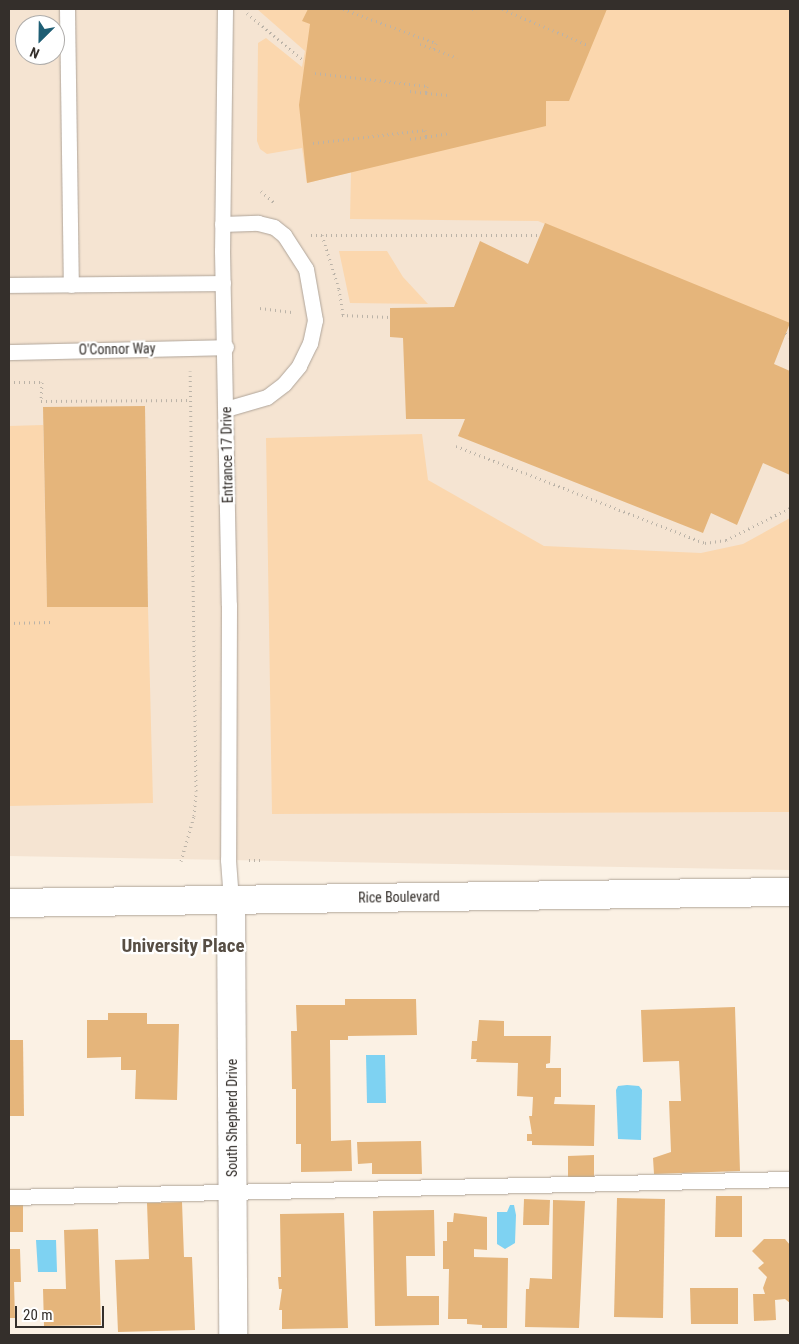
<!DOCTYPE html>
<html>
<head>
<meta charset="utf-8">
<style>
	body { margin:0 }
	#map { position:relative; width:799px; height:1344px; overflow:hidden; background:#fbf1e4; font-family:"Roboto Condensed",sans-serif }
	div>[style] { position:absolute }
	.built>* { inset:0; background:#f5e4d2 }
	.green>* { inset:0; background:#fbd7ae }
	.water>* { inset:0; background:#7ed2f2 }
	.building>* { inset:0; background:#e5b57b }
	.path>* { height:3px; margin-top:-1.5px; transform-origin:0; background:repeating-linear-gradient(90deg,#bbb3a8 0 1px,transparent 0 5px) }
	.roads { filter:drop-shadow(0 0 1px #afa499) drop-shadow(0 0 1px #afa499) }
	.lane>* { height:15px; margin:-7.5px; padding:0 7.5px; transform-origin:7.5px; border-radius:7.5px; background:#fff }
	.secondary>* { height:28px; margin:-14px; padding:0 14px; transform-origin:14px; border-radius:14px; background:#fff }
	span { translate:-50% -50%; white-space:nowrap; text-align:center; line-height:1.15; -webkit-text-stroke:4.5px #fff; paint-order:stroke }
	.street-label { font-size:14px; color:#342f2b }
	.district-label { font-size:19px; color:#574e44; font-weight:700 }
	.frame { position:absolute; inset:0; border:10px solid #342f2b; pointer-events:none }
	.north { position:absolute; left:15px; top:15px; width:50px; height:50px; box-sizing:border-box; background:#fff; border:1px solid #aeacaa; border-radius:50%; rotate:203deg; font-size:14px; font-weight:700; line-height:20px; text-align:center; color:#342f2b }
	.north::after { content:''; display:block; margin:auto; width:18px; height:22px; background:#1e5e74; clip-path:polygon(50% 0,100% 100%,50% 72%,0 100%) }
	.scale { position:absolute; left:15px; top:1306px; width:89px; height:22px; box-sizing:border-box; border:2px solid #342f2b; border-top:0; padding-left:6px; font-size:15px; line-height:18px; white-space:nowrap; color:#342f2b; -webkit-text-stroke:4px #fff; paint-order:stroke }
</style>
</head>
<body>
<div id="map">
	<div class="built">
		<i style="clip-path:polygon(evenodd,9px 9px,790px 9px,790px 870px,9px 856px,9px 9px,25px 25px,55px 25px,55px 55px,25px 55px,25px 25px)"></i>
	</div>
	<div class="green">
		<i style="clip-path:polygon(257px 9px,790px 9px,790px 326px,538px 221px,350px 219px,351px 172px,307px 183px,302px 148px,267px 154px,260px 149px,257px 141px,258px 43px,266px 38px,302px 67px,305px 51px)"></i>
		<i style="clip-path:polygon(339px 251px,387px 251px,403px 277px,428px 304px,350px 303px)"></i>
		<i style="clip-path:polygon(43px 425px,47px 607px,148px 607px,153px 803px,9px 806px,9px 426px)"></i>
		<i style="clip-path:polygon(422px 434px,428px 480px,544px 546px,701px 553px,743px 544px,790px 518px,790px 812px,272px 814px,266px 438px)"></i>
	</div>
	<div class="water">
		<i style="clip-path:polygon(366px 1055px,385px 1055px,386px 1103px,367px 1103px)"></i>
		<i style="clip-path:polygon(627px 1085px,639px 1086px,642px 1090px,641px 1140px,618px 1139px,616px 1090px,618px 1086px)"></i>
		<i style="clip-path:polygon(510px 1205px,514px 1205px,516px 1215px,515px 1243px,505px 1249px,497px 1244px,497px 1212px,507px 1212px)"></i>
		<i style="clip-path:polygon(36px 1240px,56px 1240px,57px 1272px,38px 1272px)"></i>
	</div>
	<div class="building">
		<i style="clip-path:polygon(308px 9px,607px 9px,569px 101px,546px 101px,546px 126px,307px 183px,299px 105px,310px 24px,302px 21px)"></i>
		<i style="clip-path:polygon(545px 223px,790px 323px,774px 364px,790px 371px,790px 475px,763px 463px,737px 525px,711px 513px,703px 533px,458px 436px,465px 419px,406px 419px,403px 338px,390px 337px,390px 308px,454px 307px,480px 241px,528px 264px)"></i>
		<i style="clip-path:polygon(145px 406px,148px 607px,47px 607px,43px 407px)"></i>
		<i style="clip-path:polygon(345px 999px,416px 999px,417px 1035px,348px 1036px,348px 1040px,330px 1040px,331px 1141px,351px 1140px,352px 1171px,301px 1172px,301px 1144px,296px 1144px,296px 1089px,292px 1089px,291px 1031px,297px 1031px,296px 1005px,345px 1005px)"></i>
		<i style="clip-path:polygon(735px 1007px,740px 1171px,654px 1174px,653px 1158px,671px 1152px,669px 1101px,681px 1101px,679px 1061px,643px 1062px,641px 1010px)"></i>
		<i style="clip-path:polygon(108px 1013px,147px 1013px,147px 1024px,179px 1024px,177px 1100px,135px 1099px,136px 1070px,121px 1070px,121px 1057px,87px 1058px,87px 1020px,108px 1020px)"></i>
		<i style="clip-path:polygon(479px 1020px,504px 1021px,504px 1036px,551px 1036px,550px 1063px,546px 1064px,546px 1068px,561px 1068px,561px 1097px,555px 1097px,554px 1104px,595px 1105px,594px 1146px,532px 1145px,532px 1141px,527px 1141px,527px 1134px,532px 1134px,529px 1116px,532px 1116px,533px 1097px,517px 1096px,518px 1063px,476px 1062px,477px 1059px,471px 1059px,472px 1041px,477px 1041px)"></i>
		<i style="clip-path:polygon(9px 1040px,23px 1040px,24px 1116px,9px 1116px)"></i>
		<i style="clip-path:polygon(421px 1141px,422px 1174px,372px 1174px,372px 1163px,358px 1164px,357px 1142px)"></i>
		<i style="clip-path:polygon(594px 1155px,594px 1177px,568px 1177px,568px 1156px)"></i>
		<i style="clip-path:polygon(716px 1196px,742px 1196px,742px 1237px,715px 1237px)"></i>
		<i style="clip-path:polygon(617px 1198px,665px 1199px,663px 1318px,614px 1317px)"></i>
		<i style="clip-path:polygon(524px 1199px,550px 1200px,549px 1225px,523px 1225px)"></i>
		<i style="clip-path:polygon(553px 1200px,585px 1201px,579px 1328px,525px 1327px,526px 1289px,529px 1289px,530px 1278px,552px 1279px)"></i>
		<i style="clip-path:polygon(182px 1202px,184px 1257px,192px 1257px,195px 1330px,118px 1332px,115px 1260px,149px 1259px,147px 1203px)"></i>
		<i style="clip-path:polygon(23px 1204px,23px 1232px,9px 1232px,9px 1205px)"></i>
		<i style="clip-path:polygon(434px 1210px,435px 1256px,406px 1256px,407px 1296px,439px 1296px,439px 1325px,375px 1326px,373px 1211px)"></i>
		<i style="clip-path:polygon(344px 1213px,348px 1328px,282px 1329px,282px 1310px,279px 1310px,282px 1289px,279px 1289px,278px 1277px,281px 1277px,280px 1214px)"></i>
		<i style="clip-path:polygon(454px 1213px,487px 1217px,487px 1250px,474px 1249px,474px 1257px,508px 1258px,507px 1328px,482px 1328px,482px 1325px,467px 1324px,467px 1319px,448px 1319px,449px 1269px,443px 1269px,443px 1241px,447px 1241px,447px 1222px,453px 1222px)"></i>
		<i style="clip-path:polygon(98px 1229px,101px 1325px,44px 1326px,43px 1289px,66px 1289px,64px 1230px)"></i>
		<i style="clip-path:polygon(764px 1239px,785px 1239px,790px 1245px,790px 1303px,785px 1299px,775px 1300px,776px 1320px,754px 1321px,753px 1294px,765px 1294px,763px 1288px,767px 1277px,758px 1268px,764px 1263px,752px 1251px)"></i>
		<i style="clip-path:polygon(9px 1249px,20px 1249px,21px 1282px,14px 1282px,15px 1318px,9px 1318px)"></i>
		<i style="clip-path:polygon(690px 1288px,738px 1288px,738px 1324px,691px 1324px)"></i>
	</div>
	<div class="path">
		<i style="left:343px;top:9px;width:99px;rotate:20.1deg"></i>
		<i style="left:436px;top:43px;width:6px;rotate:108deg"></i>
		<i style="left:434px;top:49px;width:25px;rotate:21deg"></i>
		<i style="left:472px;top:9px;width:5px;rotate:22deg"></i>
		<i style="left:502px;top:9px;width:93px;rotate:22.7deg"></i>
		<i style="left:247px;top:13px;width:75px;rotate:40.1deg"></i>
		<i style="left:420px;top:44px;width:15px;rotate:20deg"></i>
		<i style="left:315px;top:73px;width:113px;rotate:6.6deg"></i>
		<i style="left:427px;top:86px;width:7px;rotate:98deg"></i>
		<i style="left:426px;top:93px;width:23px;rotate:5deg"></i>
		<i style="left:410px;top:91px;width:16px;rotate:7deg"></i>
		<i style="left:410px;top:139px;width:16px;rotate:-7deg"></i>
		<i style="left:313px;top:143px;width:113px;rotate:-6.6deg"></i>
		<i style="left:425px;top:130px;width:7px;rotate:82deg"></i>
		<i style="left:426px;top:137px;width:22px;rotate:-10deg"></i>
		<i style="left:261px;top:191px;width:18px;rotate:41deg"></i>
		<i style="left:311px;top:235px;width:229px"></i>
		<i style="left:322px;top:235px;width:57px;rotate:72.5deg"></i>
		<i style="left:339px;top:289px;width:26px;rotate:81deg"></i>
		<i style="left:260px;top:308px;width:32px;rotate:7deg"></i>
		<i style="left:342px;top:315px;width:48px;rotate:2.4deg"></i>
		<i style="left:786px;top:333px;width:6px;rotate:45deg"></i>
		<i style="left:9px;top:382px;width:33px"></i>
		<i style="left:42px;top:382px;width:19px;rotate:93deg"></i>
		<i style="left:41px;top:401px;width:150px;rotate:-0.4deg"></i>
		<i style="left:456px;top:446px;width:267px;rotate:21.3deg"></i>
		<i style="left:705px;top:543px;width:21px;rotate:-8deg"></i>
		<i style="left:726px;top:540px;width:72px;rotate:-26.6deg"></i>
		<i style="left:9px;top:623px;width:42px;rotate:-1.4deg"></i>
		<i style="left:249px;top:860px;width:12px"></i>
		<i style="left:181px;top:861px;width:47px;rotate:-73.9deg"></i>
		<i style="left:194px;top:816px;width:25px;rotate:-85deg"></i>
		<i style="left:196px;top:791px;width:420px;rotate:-90.8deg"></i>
	</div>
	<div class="roads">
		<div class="lane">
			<i style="left:67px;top:9px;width:276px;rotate:89.2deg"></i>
			<i style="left:225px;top:9px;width:242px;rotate:90.7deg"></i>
			<i style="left:222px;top:251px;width:354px;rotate:88.9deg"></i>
			<i style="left:229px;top:605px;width:255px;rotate:90.2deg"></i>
			<i style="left:228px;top:860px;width:40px;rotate:85.7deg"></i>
			<i style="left:222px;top:224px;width:36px;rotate:-2deg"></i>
			<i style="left:258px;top:223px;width:16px;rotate:14deg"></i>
			<i style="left:274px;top:227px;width:13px;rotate:39deg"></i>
			<i style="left:284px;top:235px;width:40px;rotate:57.1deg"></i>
			<i style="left:306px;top:269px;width:52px;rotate:80deg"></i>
			<i style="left:315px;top:320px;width:24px;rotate:102deg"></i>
			<i style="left:310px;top:343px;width:25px;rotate:116deg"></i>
			<i style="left:299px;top:366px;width:23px;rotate:130deg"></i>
			<i style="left:284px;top:384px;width:21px;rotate:143deg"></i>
			<i style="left:267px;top:397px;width:43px;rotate:163.7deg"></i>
			<i style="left:9px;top:285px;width:214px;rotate:-0.5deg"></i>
			<i style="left:9px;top:352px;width:217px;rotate:-1.3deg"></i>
			<i style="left:9px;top:1197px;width:781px;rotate:-1.32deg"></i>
		</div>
		<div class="secondary">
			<i style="left:231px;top:900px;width:435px;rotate:89.7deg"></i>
			<i style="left:9px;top:903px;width:781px;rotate:-0.81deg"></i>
		</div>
	</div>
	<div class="street-label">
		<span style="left:117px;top:349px;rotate:-1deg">O'Connor Way</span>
		<span style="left:227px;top:455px;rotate:-91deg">Entrance 17 Drive</span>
		<span style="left:399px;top:897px;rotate:-1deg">Rice Boulevard</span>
		<span style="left:232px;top:1118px;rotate:-90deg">South Shepherd Drive</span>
	</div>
	<div class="district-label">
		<span style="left:183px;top:946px">University Place</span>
	</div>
	<div class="frame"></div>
	<div class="north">N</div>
	<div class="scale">20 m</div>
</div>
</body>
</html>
